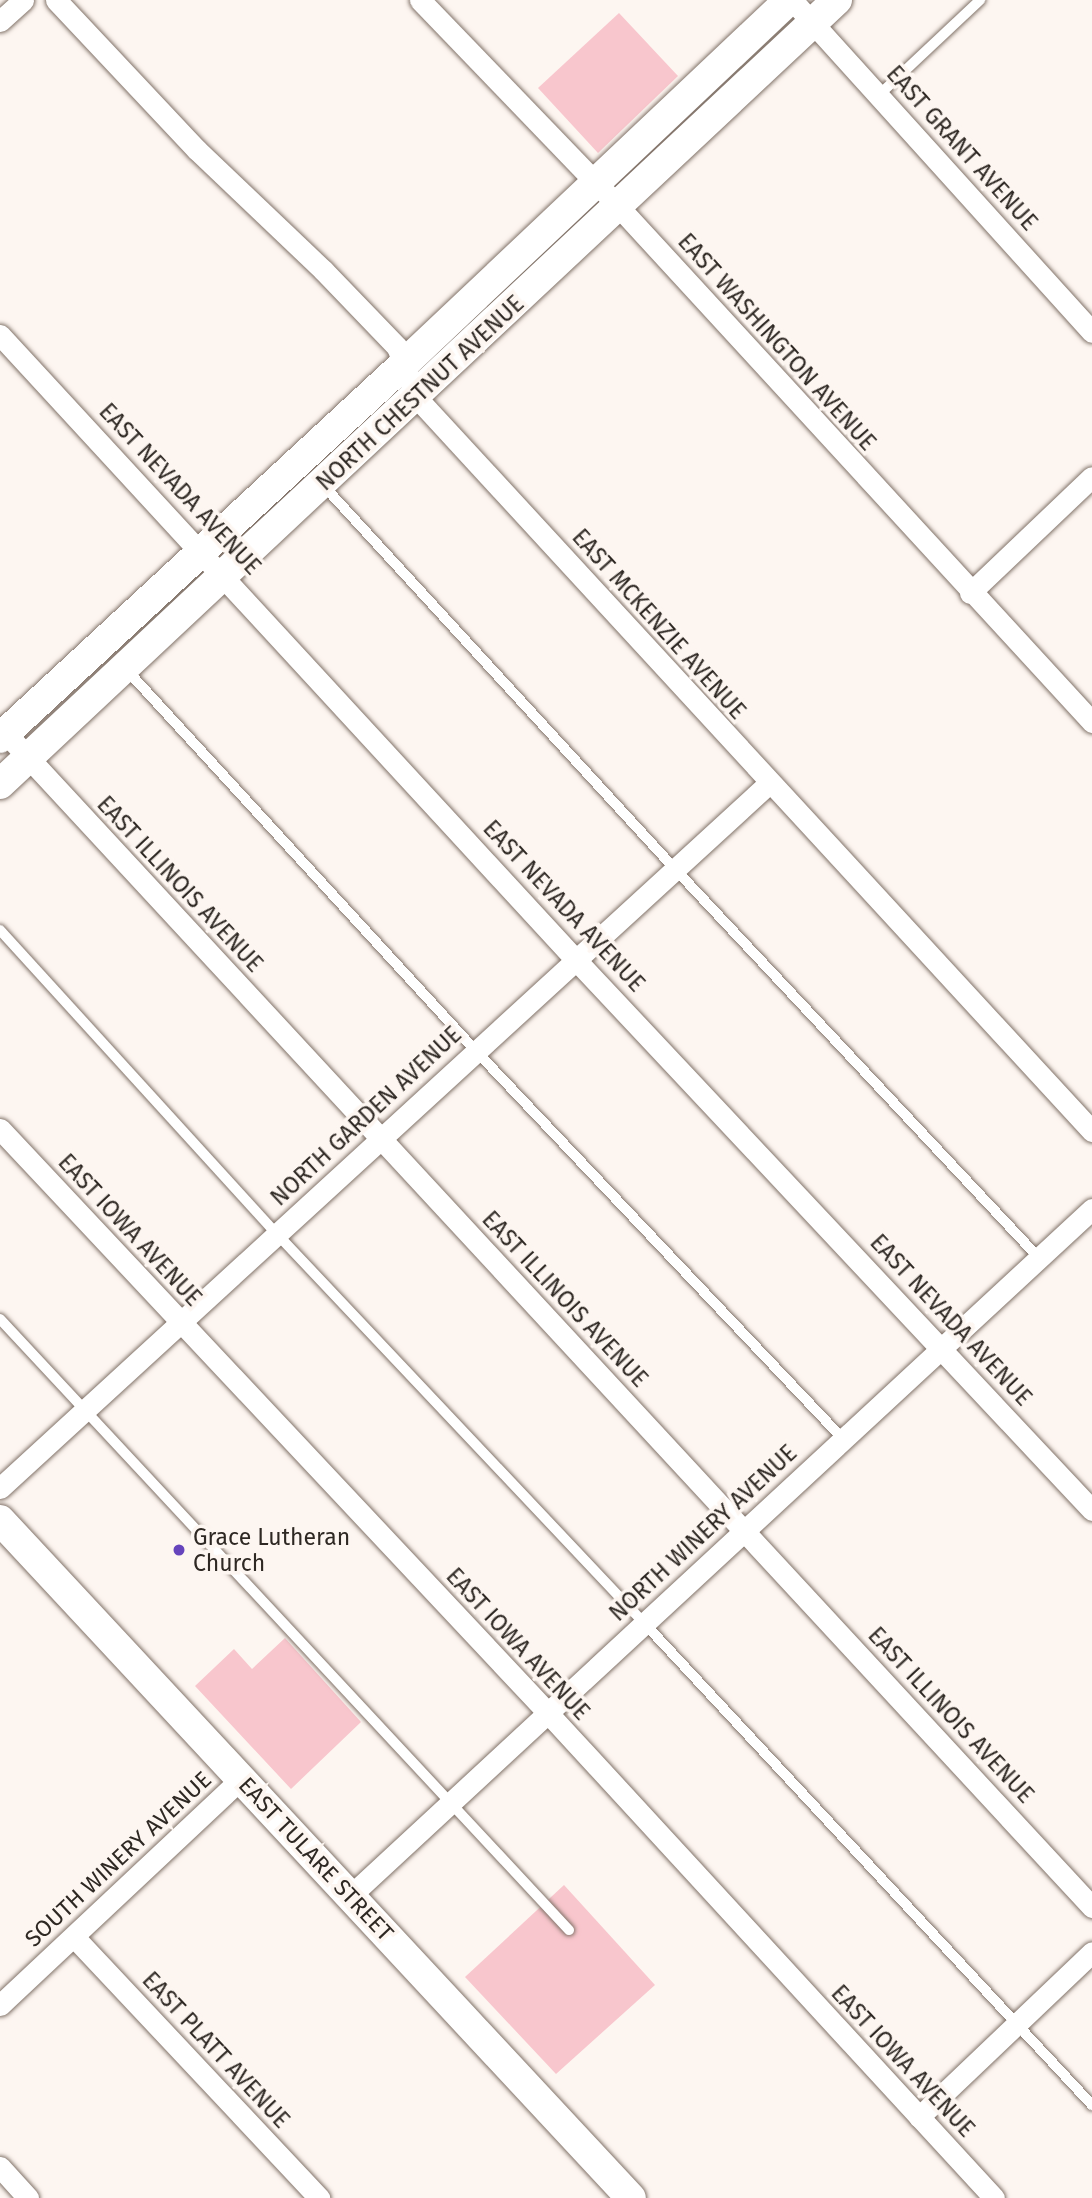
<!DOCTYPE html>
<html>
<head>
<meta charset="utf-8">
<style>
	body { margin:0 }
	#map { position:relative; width:1092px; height:2198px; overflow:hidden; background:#fdf6f1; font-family:"Fira Sans",sans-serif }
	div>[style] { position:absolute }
	.green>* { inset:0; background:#f8c6cd }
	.roads { filter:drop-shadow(0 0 2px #817268) drop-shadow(0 0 2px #817268) }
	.lane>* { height:10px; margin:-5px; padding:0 5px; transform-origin:5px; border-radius:5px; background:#fff }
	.street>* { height:21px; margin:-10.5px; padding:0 10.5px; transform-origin:10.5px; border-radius:10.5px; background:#fff }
	.secondary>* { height:30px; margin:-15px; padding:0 15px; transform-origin:15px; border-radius:15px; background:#fff }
	.dots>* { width:19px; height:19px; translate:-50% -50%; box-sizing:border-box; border:4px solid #fdf6f1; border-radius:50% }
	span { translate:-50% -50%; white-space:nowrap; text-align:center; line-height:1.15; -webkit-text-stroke:7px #fdf6f1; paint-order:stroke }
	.street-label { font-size:23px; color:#2e2823 }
	.poi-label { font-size:23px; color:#2e2823 }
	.left { translate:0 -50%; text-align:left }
</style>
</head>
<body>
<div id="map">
	<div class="green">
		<i style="clip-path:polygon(619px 13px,678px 76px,598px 153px,538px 88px)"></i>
		<i style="clip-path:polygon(285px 1638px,361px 1722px,291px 1789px,195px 1686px,234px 1649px,252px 1669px)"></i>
		<i style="clip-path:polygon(564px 1885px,655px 1985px,556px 2074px,465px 1977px)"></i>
	</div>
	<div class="roads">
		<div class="lane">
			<i style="left:879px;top:95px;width:139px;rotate:-43.2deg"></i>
			<i style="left:323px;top:485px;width:521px;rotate:47.49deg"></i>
			<i style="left:675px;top:869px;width:533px;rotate:46.9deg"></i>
			<i style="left:125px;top:668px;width:520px;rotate:47.5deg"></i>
			<i style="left:476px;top:1051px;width:534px;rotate:46.59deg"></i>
			<i style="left:0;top:930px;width:411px;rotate:47.7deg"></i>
			<i style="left:277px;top:1234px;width:536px;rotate:46.66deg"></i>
			<i style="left:645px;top:1624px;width:657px;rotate:47.1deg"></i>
			<i style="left:0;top:1319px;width:835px;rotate:47.04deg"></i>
		</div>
		<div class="street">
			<i style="left:56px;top:0;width:206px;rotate:46.8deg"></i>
			<i style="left:197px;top:150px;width:174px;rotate:43.6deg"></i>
			<i style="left:323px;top:270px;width:107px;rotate:46.1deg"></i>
			<i style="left:397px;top:347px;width:53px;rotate:69.2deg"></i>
			<i style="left:416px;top:397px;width:998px;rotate:47.36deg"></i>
			<i style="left:420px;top:0;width:286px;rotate:46.1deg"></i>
			<i style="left:618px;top:206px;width:701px;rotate:47.43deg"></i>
			<i style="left:792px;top:0;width:447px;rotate:47.9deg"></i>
			<i style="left:0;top:21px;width:31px;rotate:-42deg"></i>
			<i style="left:0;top:335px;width:850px;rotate:47.34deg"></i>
			<i style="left:576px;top:960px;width:754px;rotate:46.83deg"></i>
			<i style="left:970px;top:593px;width:168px;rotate:-43.6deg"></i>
			<i style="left:0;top:727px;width:1608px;rotate:47.22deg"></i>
			<i style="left:0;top:1129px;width:799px;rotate:46.82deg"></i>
			<i style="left:547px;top:1712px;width:660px;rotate:47.39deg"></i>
			<i style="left:0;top:1488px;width:1043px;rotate:-42.51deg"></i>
			<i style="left:350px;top:1896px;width:1011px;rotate:-42.8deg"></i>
			<i style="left:75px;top:1938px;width:357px;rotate:46.8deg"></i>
			<i style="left:0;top:2005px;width:330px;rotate:-43.2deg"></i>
			<i style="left:919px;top:2117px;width:239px;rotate:-43.6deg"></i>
			<i style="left:0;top:2167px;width:42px;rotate:47.9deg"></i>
		</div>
		<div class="secondary">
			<i style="left:0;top:738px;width:551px;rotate:-42.79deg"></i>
			<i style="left:404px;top:364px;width:530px;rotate:-43.39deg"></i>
			<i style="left:0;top:784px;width:1147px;rotate:-43.13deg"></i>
			<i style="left:0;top:1520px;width:926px;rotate:47.06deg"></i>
		</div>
	</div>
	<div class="dots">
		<i style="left:179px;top:1550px;background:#6644bc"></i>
	</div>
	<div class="street-label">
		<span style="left:962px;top:148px;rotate:48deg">EAST GRANT AVENUE</span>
		<span style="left:777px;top:342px;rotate:48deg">EAST WASHINGTON AVENUE</span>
		<span style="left:420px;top:393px;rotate:-43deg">NORTH CHESTNUT AVENUE</span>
		<span style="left:180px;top:489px;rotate:47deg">EAST NEVADA AVENUE</span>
		<span style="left:659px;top:624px;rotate:48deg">EAST MCKENZIE AVENUE</span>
		<span style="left:180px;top:884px;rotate:47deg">EAST ILLINOIS AVENUE</span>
		<span style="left:564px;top:906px;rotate:47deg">EAST NEVADA AVENUE</span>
		<span style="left:366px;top:1116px;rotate:-43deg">NORTH GARDEN AVENUE</span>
		<span style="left:130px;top:1230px;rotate:47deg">EAST IOWA AVENUE</span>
		<span style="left:565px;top:1299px;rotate:47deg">EAST ILLINOIS AVENUE</span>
		<span style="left:951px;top:1320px;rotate:47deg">EAST NEVADA AVENUE</span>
		<span style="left:703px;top:1533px;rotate:-43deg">NORTH WINERY AVENUE</span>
		<span style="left:518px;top:1644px;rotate:47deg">EAST IOWA AVENUE</span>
		<span style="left:951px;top:1715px;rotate:47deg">EAST ILLINOIS AVENUE</span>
		<span style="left:118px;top:1859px;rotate:-43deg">SOUTH WINERY AVENUE</span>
		<span style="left:316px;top:1859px;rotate:47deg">EAST TULARE STREET</span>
		<span style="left:216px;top:2050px;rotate:47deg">EAST PLATT AVENUE</span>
		<span style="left:903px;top:2061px;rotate:47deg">EAST IOWA AVENUE</span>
	</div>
	<div class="poi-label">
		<span class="left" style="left:193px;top:1550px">Grace Lutheran<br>Church</span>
	</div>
</div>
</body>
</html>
